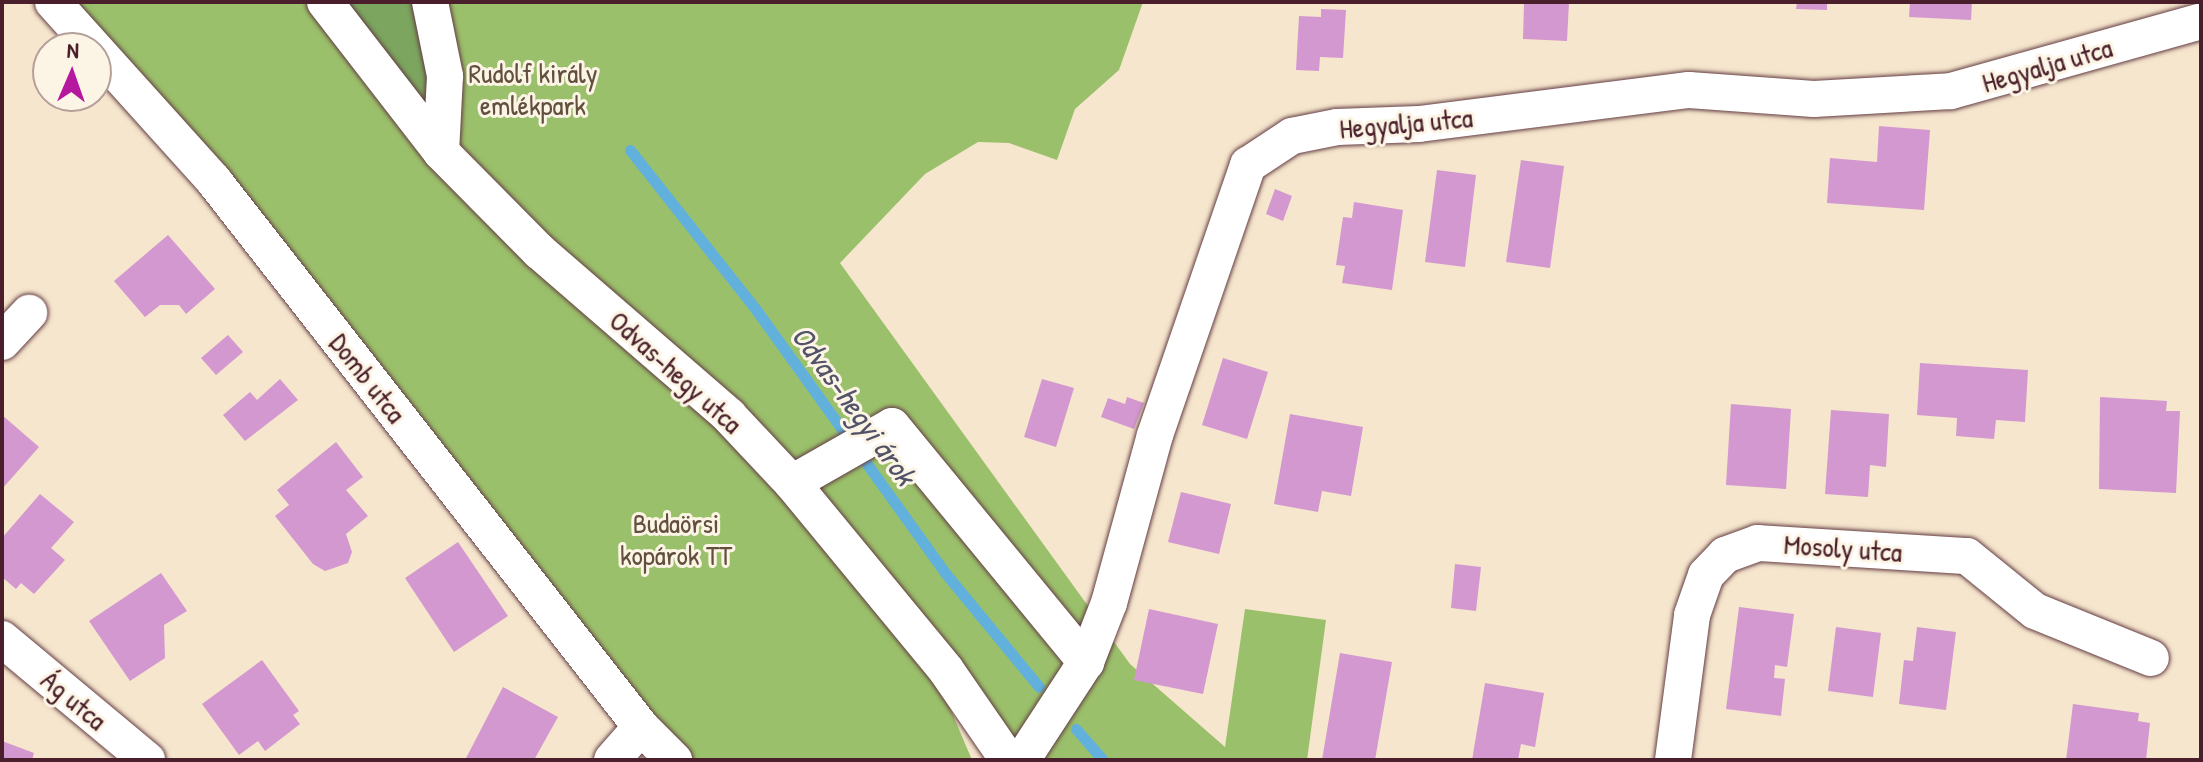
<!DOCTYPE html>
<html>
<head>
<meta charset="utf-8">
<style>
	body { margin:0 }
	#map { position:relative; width:2203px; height:762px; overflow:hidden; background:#f6e6cd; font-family:"Patrick Hand",sans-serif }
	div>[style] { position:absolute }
	.green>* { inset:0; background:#9bc06b }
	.forest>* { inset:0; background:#7ca65f }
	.stream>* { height:11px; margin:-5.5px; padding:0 5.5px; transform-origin:5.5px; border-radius:5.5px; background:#61b1dc }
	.building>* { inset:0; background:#d398d0 }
	.roads { filter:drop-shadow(0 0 2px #643d43) drop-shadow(0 0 2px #643d43) }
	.minor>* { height:36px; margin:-18px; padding:0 18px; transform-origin:18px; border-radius:18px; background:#fff }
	span { translate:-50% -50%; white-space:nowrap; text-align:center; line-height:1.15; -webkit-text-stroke:6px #fcf5e5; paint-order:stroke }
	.street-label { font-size:28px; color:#4a1f2b }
	.park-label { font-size:28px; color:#624f3e }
	.water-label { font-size:30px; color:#525269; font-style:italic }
	.frame { position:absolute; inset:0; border:4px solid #4a1f2b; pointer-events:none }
	.north { position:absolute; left:32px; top:32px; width:80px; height:80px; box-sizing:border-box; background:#fcf5e5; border:2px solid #b59f9b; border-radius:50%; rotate:2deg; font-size:22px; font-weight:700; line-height:32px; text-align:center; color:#4a1f2b }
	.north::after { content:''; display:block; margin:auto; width:28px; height:36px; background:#b5179e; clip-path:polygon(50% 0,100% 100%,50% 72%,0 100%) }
</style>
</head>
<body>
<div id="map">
	<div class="green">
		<i style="clip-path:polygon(53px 2px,1143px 2px,1119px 70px,1075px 109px,1057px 160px,1009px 143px,978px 142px,925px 174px,840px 263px,1130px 664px,1225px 747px,1245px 609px,1326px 620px,1307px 760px,1008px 760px,936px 675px,972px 760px,674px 760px)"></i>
	</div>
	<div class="forest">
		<i style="clip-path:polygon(325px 2px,430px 2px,441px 152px)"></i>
	</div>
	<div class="stream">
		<i style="left:630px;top:150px;width:205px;rotate:51.7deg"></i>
		<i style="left:757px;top:311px;width:324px;rotate:54.3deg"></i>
		<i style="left:946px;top:574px;width:146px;rotate:50.5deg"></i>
		<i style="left:1076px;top:729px;width:41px;rotate:48.9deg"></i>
	</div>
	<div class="building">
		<i style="clip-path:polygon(1524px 2px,1569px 2px,1567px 41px,1523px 39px)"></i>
		<i style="clip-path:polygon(1797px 2px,1827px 2px,1827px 10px,1796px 9px)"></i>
		<i style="clip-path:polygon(1910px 2px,1972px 2px,1971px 20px,1909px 17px)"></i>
		<i style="clip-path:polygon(1321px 9px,1346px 10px,1343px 58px,1320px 57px,1319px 71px,1296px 70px,1299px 16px,1321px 17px)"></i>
		<i style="clip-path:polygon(1879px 126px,1930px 130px,1924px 210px,1827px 203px,1830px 158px,1877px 162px)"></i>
		<i style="clip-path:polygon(1521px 160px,1564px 166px,1550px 268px,1506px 262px)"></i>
		<i style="clip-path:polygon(1437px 170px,1476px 175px,1465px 267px,1425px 262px)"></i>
		<i style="clip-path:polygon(1275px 189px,1292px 196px,1283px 221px,1266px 214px)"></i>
		<i style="clip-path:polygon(1354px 202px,1403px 210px,1392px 290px,1342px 283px,1345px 266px,1336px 265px,1343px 217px,1352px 218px)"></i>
		<i style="clip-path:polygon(168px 235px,215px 289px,186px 314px,179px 305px,160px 305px,145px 317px,114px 281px)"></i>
		<i style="clip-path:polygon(228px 335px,243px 352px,216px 375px,201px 358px)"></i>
		<i style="clip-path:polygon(1223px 358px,1268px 372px,1247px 439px,1202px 425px)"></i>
		<i style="clip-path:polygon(1920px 363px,2028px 370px,2025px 422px,1996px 420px,1994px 439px,1956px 436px,1957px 418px,1917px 415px)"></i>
		<i style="clip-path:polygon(280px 379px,298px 400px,245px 441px,223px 415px,250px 392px,257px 400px)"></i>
		<i style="clip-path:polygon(1042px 379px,1074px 388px,1056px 447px,1024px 437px)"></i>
		<i style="clip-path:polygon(1127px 397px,1144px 403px,1134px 429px,1101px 417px,1108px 398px,1125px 404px)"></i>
		<i style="clip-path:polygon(2100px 397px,2167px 401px,2166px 411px,2180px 411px,2176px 493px,2099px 489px)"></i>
		<i style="clip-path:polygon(1731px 404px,1791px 409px,1786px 489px,1726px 485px)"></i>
		<i style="clip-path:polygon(1831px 410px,1889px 414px,1886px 467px,1870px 465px,1868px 497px,1825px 494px)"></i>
		<i style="clip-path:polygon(1290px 414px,1363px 427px,1351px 496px,1322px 491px,1318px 512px,1274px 504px)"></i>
		<i style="clip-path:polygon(2px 415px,39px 447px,2px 489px)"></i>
		<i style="clip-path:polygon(336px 442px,363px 477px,346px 490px,368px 516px,346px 534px,352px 552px,348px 563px,325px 571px,313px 564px,275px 516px,289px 505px,277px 490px)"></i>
		<i style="clip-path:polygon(1181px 492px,1231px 504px,1219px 554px,1168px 542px)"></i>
		<i style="clip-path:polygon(40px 494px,74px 522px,51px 548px,65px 560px,34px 594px,21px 583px,16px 589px,2px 577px,2px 538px)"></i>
		<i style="clip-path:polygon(458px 542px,508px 616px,454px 652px,405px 578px)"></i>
		<i style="clip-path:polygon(1455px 564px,1481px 567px,1476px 611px,1451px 608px)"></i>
		<i style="clip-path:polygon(161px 573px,187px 611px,164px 625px,165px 658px,130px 681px,89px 621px)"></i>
		<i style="clip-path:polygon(1739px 607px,1794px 614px,1787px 667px,1775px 665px,1774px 678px,1785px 679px,1781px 716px,1726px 709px)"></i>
		<i style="clip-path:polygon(1149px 609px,1218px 624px,1203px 694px,1134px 680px)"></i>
		<i style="clip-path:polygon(1836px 627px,1881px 633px,1873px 697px,1828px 691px)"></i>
		<i style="clip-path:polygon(1917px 627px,1956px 632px,1946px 710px,1899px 704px,1904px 660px,1913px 661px)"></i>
		<i style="clip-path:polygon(1340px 653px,1392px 662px,1375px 760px,1322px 760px)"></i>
		<i style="clip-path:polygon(262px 660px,299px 711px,293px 715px,300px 724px,265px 751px,258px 741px,239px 755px,202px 704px)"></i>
		<i style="clip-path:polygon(1485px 683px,1544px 693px,1535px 747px,1521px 744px,1518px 760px,1472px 760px)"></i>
		<i style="clip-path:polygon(503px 687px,558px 717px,534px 760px,465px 760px)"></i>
		<i style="clip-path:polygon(2073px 704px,2139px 713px,2138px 721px,2150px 723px,2146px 760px,2066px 760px)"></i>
		<i style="clip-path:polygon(2px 741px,34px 753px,32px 760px,2px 760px)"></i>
	</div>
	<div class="roads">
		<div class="minor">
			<i style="left:53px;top:2px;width:241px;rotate:48deg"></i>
			<i style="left:214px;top:181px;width:693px;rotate:51.97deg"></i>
			<i style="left:641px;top:727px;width:47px;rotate:45deg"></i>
			<i style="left:325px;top:2px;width:190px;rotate:52.3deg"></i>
			<i style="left:441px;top:152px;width:141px;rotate:45.3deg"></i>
			<i style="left:540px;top:252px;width:250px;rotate:40.9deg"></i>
			<i style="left:729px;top:416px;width:92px;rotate:46.8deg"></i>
			<i style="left:792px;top:483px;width:242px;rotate:50.5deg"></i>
			<i style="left:946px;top:670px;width:109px;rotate:55.4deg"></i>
			<i style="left:430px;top:2px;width:76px;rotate:78.5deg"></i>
			<i style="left:445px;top:76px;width:76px;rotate:93deg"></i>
			<i style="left:2px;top:342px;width:40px;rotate:-47deg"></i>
			<i style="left:792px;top:483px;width:115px;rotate:-29.7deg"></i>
			<i style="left:892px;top:426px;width:306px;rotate:50.6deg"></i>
			<i style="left:2px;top:639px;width:189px;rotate:39.8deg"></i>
			<i style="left:612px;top:760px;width:44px;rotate:-48.7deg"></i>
			<i style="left:1022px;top:760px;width:117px;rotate:-56.9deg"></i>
			<i style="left:1086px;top:662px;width:63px;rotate:-68.7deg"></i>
			<i style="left:1109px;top:603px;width:174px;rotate:-74.7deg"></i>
			<i style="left:1155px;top:435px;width:286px;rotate:-71deg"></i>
			<i style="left:1248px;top:165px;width:53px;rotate:-33.4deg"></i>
			<i style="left:1292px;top:136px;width:46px;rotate:-11.3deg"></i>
			<i style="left:1337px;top:127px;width:82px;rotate:-2.1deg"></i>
			<i style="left:1419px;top:124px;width:272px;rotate:-7.2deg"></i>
			<i style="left:1689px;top:90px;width:125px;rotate:4.1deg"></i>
			<i style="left:1814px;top:99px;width:137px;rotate:-3.3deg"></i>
			<i style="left:1951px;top:91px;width:260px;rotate:-15.6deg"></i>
			<i style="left:1673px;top:760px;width:146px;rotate:-82.5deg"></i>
			<i style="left:1692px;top:615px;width:42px;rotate:-70.7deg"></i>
			<i style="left:1706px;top:575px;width:28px;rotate:-46deg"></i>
			<i style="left:1725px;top:555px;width:35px;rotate:-20deg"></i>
			<i style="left:1758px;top:543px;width:209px;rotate:3.6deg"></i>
			<i style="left:1967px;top:556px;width:87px;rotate:39deg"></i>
			<i style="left:2035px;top:611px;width:125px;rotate:22.1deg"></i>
		</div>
	</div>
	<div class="street-label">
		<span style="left:2047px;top:65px;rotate:-16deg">Hegyalja utca</span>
		<span style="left:1406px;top:123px;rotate:-5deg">Hegyalja utca</span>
		<span style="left:676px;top:372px;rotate:42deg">Odvas-hegy utca</span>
		<span style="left:368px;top:378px;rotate:52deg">Domb utca</span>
		<span style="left:1843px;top:548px;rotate:4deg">Mosoly utca</span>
		<span style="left:74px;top:700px;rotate:40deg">Ág utca</span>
	</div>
	<div class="park-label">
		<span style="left:533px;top:89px">Rudolf király<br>emlékpark</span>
		<span style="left:676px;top:539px">Budaörsi<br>kopárok TT</span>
	</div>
	<div class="water-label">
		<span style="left:854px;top:405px;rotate:54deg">Odvas-hegyi árok</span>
	</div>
	<div class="frame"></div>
	<div class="north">N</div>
</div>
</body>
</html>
